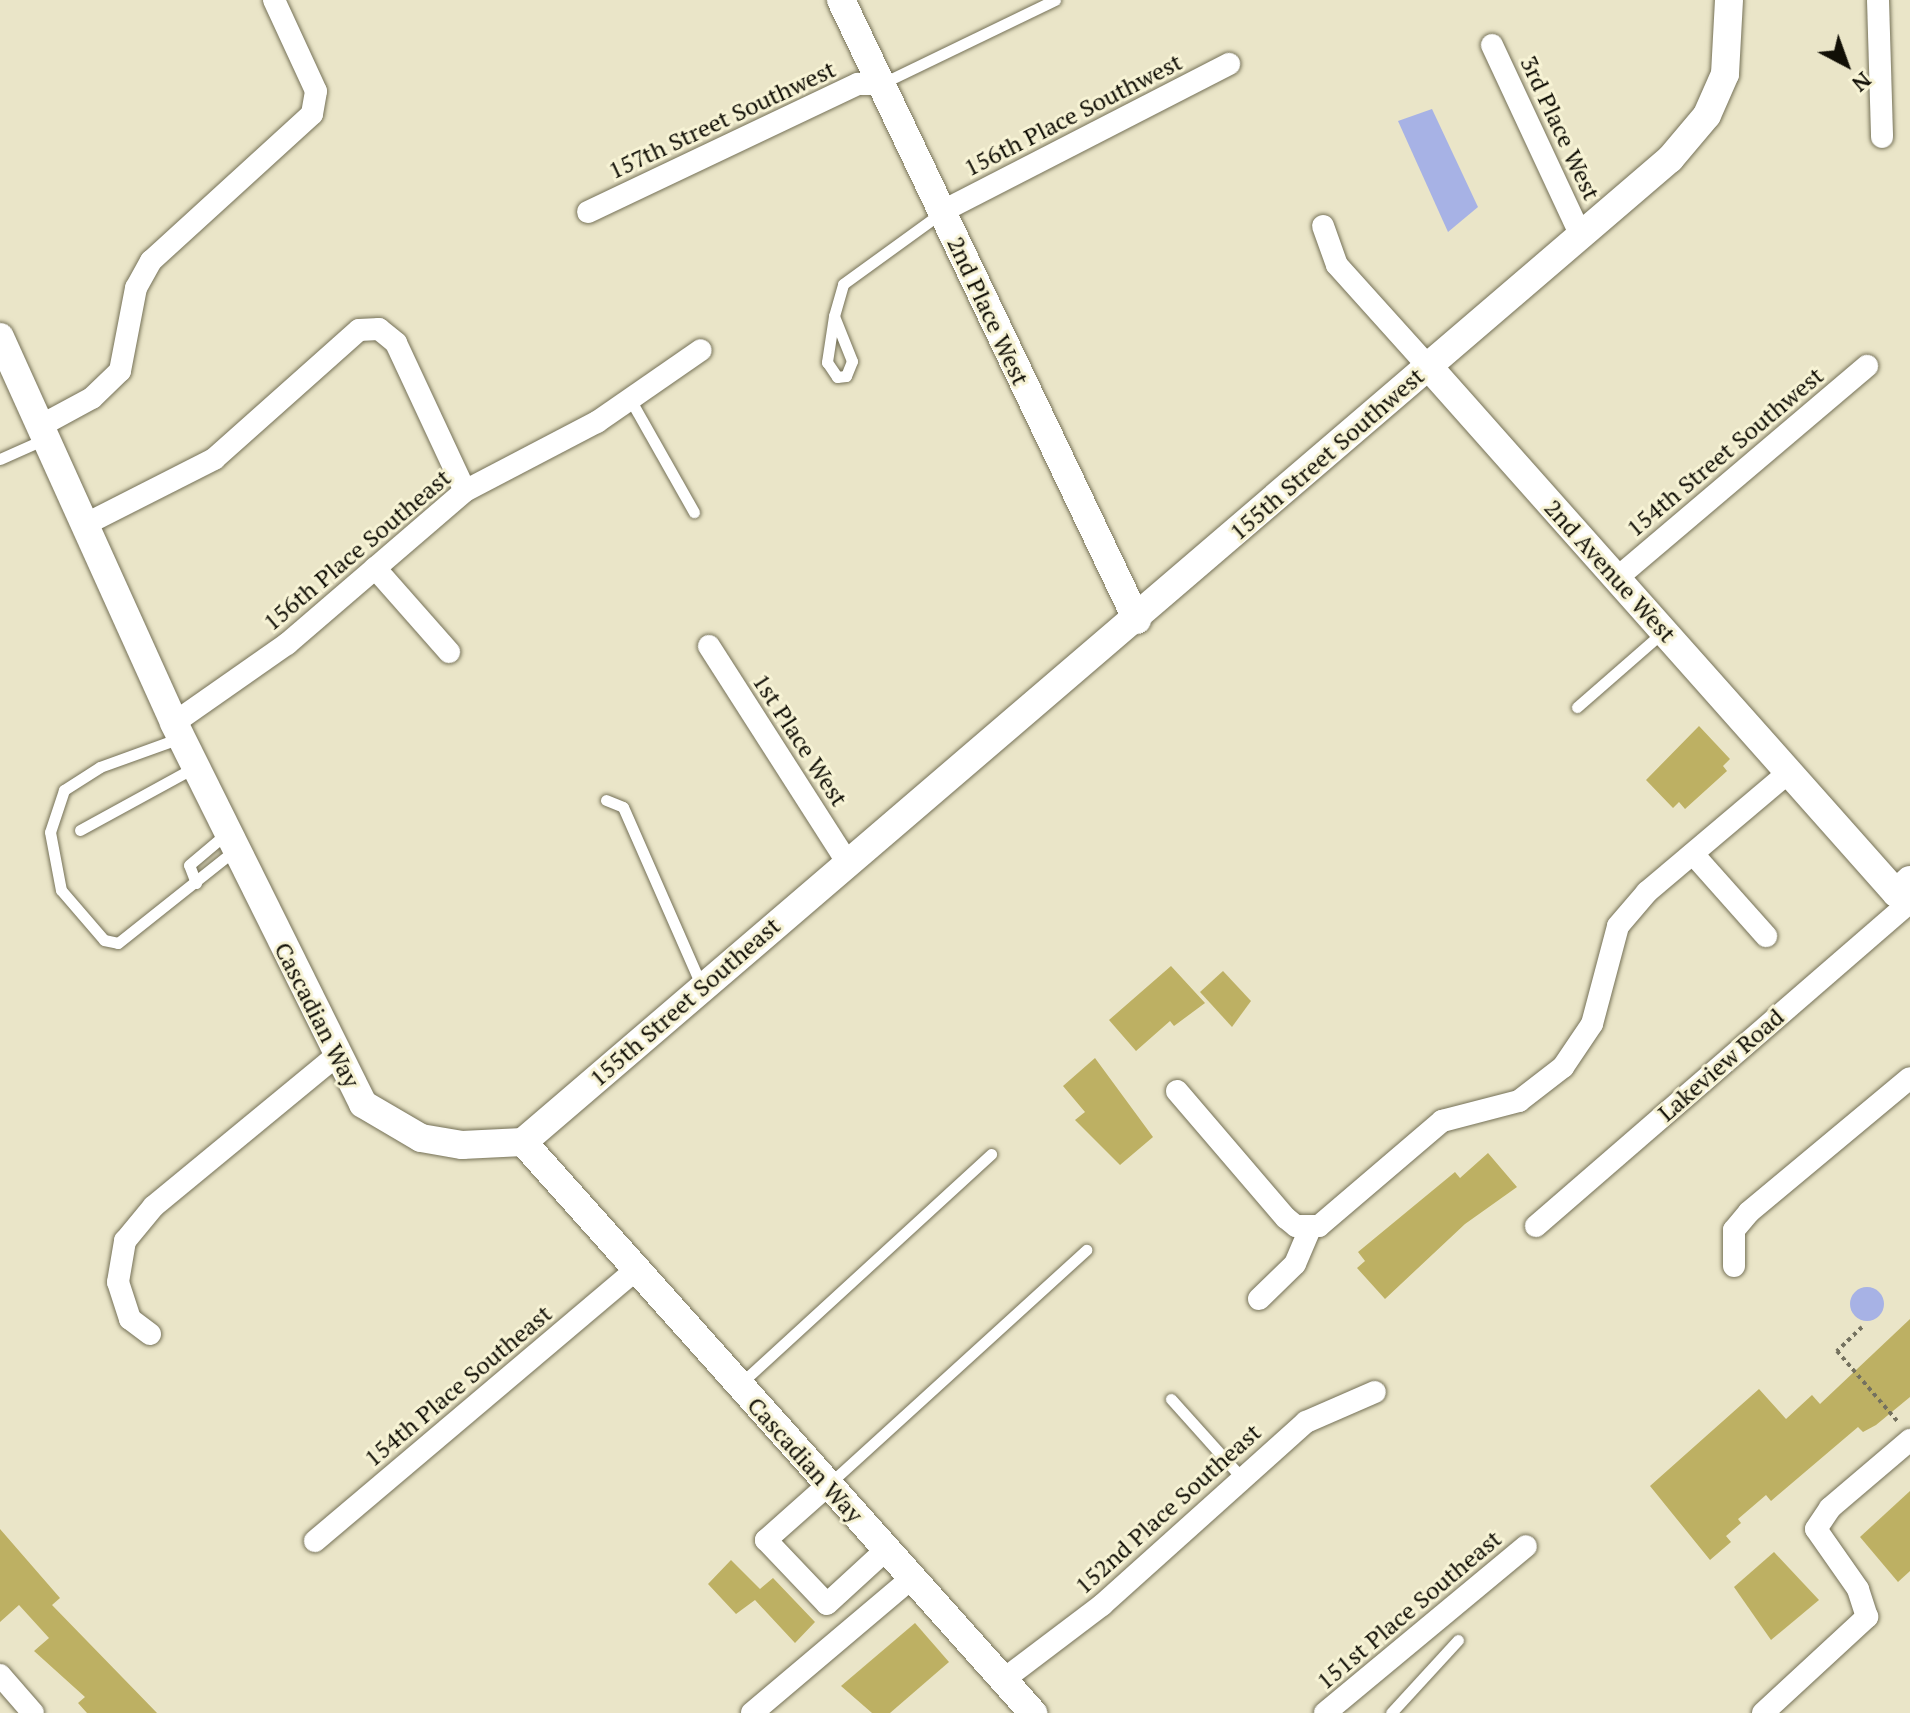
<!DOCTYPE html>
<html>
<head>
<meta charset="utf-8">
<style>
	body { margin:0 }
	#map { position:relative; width:1910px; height:1713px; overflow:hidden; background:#eae5c8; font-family:"PT Serif",serif }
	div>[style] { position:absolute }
	.green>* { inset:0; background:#a7b2e5 }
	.round { border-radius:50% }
	.building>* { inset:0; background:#bdb063 }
	.path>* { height:4px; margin-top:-2px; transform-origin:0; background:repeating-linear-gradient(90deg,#74715f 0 4px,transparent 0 8px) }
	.roads { filter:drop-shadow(0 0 2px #757157) drop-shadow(0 0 2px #757157) }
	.service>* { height:11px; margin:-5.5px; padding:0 5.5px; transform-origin:5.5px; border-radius:5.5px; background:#fff }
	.minor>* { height:22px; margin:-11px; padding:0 11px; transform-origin:11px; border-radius:11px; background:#fff }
	.tertiary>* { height:28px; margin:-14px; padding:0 14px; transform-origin:14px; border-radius:14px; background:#fff }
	span { translate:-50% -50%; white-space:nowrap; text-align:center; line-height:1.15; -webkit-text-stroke:6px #f7f3d5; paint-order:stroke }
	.street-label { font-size:24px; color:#110f06 }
	.north { position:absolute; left:1806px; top:24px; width:80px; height:80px; -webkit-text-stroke:6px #f7f3d5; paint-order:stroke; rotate:139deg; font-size:22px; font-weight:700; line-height:32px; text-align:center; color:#110f06 }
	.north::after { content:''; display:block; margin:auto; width:28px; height:36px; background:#110f06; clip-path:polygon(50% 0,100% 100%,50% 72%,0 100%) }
</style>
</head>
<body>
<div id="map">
	<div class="green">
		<i style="clip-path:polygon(1432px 109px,1478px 207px,1448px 232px,1398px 121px)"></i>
		<i class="round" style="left:1850px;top:1287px;width:34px;height:34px"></i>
	</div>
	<div class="building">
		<i style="clip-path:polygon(1699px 726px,1730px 759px,1723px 766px,1727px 771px,1685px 809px,1679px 802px,1673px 808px,1646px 780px)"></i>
		<i style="clip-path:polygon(1171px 966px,1205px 1003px,1174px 1026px,1170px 1021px,1136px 1051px,1109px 1020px)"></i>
		<i style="clip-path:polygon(1223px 971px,1251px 1001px,1232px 1027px,1200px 992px)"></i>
		<i style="clip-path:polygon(1095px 1058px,1153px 1137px,1120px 1165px,1075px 1120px,1085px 1112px,1063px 1086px)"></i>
		<i style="clip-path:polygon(1488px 1153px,1517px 1187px,1465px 1224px,1385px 1299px,1357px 1268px,1365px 1261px,1358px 1252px,1455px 1172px,1460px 1178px)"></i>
		<i style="clip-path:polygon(1910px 1319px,1910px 1397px,1876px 1425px,1863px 1432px,1858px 1427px,1771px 1501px,1766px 1495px,1738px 1519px,1741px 1523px,1726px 1536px,1731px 1542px,1710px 1560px,1650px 1486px,1759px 1389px,1786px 1419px,1812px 1395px,1820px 1404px)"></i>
		<i style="clip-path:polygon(1910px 1491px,1910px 1571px,1898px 1582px,1860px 1537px)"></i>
		<i style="clip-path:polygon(0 1529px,60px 1598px,52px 1605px,157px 1713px,87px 1713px,78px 1703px,85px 1697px,34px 1651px,49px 1638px,19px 1605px,0 1622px)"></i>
		<i style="clip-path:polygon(1774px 1552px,1819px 1600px,1771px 1640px,1734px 1587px)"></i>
		<i style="clip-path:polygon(731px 1560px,760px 1589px,773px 1578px,815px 1622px,795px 1643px,755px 1600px,736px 1614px,708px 1584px)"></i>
		<i style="clip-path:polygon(915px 1623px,949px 1662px,890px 1713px,872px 1713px,841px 1686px)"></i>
	</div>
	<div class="path">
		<i style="left:1862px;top:1327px;width:35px;rotate:136deg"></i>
		<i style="left:1837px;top:1351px;width:95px;rotate:49.3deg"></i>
	</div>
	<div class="roads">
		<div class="service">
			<i style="left:883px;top:83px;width:191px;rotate:-25.8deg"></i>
			<i style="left:834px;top:316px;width:47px;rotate:98.7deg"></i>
			<i style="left:827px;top:362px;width:18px;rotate:56deg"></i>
			<i style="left:837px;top:377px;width:9px;rotate:-6deg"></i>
			<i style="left:846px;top:376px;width:16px;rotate:-68deg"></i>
			<i style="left:852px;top:361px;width:48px;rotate:-111.8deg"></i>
			<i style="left:834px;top:316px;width:33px;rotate:-74deg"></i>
			<i style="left:843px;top:284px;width:121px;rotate:-35.9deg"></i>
			<i style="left:630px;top:399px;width:130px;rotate:60.5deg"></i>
			<i style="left:0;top:459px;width:51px;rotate:-24.1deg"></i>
			<i style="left:1577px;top:707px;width:116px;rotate:-41.1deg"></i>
			<i style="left:180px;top:738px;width:85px;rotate:160.1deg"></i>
			<i style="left:100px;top:767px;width:43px;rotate:147.4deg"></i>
			<i style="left:64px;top:790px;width:44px;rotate:108.4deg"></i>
			<i style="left:50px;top:832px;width:59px;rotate:79.3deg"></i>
			<i style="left:61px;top:890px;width:66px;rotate:49.3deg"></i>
			<i style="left:104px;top:940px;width:14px;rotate:12deg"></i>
			<i style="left:118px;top:943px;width:149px;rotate:-38.5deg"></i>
			<i style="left:606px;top:800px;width:18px;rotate:22deg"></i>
			<i style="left:623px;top:807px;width:197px;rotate:66.3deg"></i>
			<i style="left:80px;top:830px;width:131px;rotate:-28.7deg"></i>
			<i style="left:196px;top:883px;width:19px;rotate:-111deg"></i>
			<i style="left:189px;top:865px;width:50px;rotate:-40.1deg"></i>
			<i style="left:739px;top:1385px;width:342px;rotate:-42.5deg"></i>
			<i style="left:1171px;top:1399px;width:103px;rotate:48.1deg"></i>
			<i style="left:829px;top:1484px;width:348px;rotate:-42.3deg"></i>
			<i style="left:1391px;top:1713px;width:99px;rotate:-47.5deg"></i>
		</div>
		<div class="minor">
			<i style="left:1878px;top:0;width:137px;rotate:88.3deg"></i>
			<i style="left:1492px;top:45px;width:208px;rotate:65deg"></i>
			<i style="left:588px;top:212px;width:299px;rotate:-25.4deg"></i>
			<i style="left:858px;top:84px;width:24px"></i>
			<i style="left:941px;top:212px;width:324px;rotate:-27.2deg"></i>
			<i style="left:1323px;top:226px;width:41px;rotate:70.3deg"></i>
			<i style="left:1337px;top:265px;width:136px;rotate:48deg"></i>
			<i style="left:42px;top:425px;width:57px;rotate:-28.4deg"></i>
			<i style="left:92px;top:398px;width:39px;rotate:-44deg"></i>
			<i style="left:120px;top:371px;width:85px;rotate:-79.1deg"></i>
			<i style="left:136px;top:288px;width:31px;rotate:-61deg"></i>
			<i style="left:151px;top:261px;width:218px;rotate:-42.4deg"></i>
			<i style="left:312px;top:114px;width:23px;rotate:-80deg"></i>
			<i style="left:316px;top:91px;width:100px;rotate:-114.8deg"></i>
			<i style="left:86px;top:524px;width:144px;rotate:-26.9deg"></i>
			<i style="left:214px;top:459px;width:194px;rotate:-41.7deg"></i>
			<i style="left:359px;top:330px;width:20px;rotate:-3deg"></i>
			<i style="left:379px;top:329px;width:22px;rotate:39deg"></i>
			<i style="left:396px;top:343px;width:163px;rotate:65deg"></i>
			<i style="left:375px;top:568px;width:112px;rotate:48.6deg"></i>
			<i style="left:1617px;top:578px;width:328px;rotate:-40.3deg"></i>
			<i style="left:709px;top:646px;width:258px;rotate:57.4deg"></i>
			<i style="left:174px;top:723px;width:138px;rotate:-35deg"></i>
			<i style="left:287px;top:644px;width:235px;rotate:-40.7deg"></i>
			<i style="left:465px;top:491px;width:149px;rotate:-27.6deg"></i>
			<i style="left:597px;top:422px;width:126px;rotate:-34.7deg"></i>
			<i style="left:1693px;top:854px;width:110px;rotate:48.3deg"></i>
			<i style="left:1177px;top:1091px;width:167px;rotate:49.4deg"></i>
			<i style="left:1286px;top:1218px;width:13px;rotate:39deg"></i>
			<i style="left:1296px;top:1226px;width:23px"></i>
			<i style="left:1319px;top:1226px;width:162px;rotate:-40.5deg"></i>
			<i style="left:1442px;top:1121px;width:80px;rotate:-14.6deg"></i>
			<i style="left:1519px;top:1101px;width:56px;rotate:-37.7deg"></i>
			<i style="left:1563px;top:1067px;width:52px;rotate:-56deg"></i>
			<i style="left:1592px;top:1024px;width:101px;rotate:-75.1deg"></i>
			<i style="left:1618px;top:926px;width:45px;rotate:-49.5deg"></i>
			<i style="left:1647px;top:892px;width:186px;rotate:-40.2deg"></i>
			<i style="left:1536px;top:1226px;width:490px;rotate:-40.9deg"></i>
			<i style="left:1734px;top:1266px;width:36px;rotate:-90deg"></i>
			<i style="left:1734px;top:1230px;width:23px;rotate:-50deg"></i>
			<i style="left:1749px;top:1212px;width:209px;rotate:-39.8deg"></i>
			<i style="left:1259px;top:1299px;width:50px;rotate:-44.2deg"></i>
			<i style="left:1295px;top:1264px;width:39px;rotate:-67deg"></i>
			<i style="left:150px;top:1334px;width:25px;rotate:-143deg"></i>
			<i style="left:130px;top:1319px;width:39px;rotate:-108deg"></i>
			<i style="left:118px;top:1282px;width:42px;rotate:-80.3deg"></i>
			<i style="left:125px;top:1241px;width:45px;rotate:-50.4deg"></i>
			<i style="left:154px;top:1206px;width:234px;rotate:-39.5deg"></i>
			<i style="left:828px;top:1485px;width:83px;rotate:138.4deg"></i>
			<i style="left:766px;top:1540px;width:88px;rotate:46.4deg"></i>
			<i style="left:827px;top:1604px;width:80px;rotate:-42.5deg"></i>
			<i style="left:315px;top:1541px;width:419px;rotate:-40.2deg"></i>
			<i style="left:0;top:1675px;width:50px;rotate:49deg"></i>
			<i style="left:1003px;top:1680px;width:124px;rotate:-37.1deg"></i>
			<i style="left:1102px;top:1605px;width:274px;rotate:-41.9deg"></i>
			<i style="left:1306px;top:1422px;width:75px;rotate:-23.5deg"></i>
			<i style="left:752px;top:1713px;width:209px;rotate:-40.2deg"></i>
			<i style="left:1325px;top:1713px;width:261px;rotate:-39.7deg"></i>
			<i style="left:1763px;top:1713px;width:142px;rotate:-42.7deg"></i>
			<i style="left:1867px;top:1617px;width:29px;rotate:-108deg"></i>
			<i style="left:1858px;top:1589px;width:73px;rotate:-125deg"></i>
			<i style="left:1816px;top:1529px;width:25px;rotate:-56deg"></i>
			<i style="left:1830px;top:1508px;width:105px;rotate:-40.4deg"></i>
		</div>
		<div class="tertiary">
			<i style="left:841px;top:0;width:687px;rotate:64.48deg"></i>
			<i style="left:0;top:337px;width:423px;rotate:65.7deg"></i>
			<i style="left:174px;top:723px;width:425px;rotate:63.6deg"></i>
			<i style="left:363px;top:1104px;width:67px;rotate:30.4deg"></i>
			<i style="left:421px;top:1138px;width:42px;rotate:9.7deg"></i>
			<i style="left:462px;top:1145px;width:61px;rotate:-2.8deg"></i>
			<i style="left:1428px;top:366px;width:705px;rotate:48.39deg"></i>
			<i style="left:1896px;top:893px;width:19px;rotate:-43deg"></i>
			<i style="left:523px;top:1142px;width:1511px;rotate:-40.6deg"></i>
			<i style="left:1670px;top:159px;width:57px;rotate:-49.9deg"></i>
			<i style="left:1707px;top:115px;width:45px;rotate:-66.3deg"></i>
			<i style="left:1725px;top:74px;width:74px;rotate:-86.9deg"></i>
			<i style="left:523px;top:1142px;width:766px;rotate:48.23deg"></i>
		</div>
	</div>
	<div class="street-label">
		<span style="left:1073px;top:115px;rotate:-27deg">156th Place Southwest</span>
		<span style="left:722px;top:120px;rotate:-25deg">157th Street Southwest</span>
		<span style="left:1560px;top:128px;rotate:65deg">3rd Place West</span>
		<span style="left:988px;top:311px;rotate:65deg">2nd Place West</span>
		<span style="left:1725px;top:452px;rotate:-40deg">154th Street Southwest</span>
		<span style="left:1327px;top:454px;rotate:-41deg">155th Street Southwest</span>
		<span style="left:357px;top:550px;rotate:-40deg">156th Place Southeast</span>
		<span style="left:1610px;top:571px;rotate:48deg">2nd Avenue West</span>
		<span style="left:800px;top:740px;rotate:57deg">1st Place West</span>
		<span style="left:685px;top:1002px;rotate:-41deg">155th Street Southeast</span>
		<span style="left:317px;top:1015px;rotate:63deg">Cascadian Way</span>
		<span style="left:1721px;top:1065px;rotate:-41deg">Lakeview Road</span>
		<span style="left:458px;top:1386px;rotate:-40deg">154th Place Southeast</span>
		<span style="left:805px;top:1460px;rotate:48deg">Cascadian Way</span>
		<span style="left:1168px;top:1509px;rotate:-42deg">152nd Place Southeast</span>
		<span style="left:1409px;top:1610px;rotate:-40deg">151st Place Southeast</span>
	</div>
	<div class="north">N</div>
</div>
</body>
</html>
